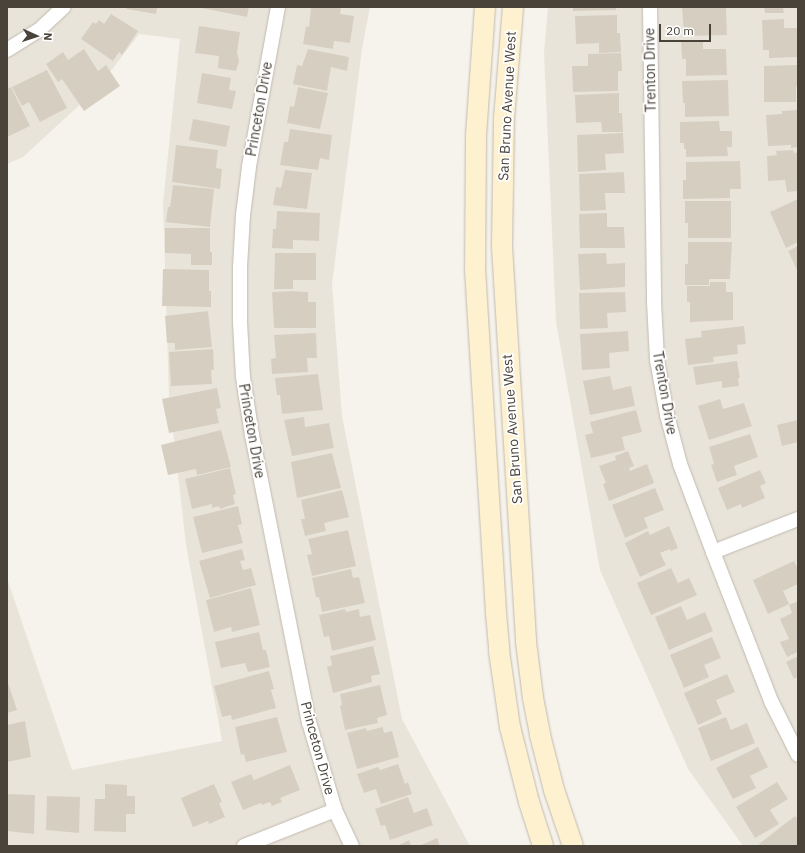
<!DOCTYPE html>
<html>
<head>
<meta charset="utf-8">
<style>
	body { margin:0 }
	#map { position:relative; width:805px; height:853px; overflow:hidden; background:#f6f3ec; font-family:"IBM Plex Sans",sans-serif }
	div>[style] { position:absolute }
	.residential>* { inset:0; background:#e9e4da }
	.building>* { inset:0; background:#d7cec2 }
	.roads { filter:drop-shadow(0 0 1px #c1baaf) drop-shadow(0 0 1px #c1baaf) }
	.street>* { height:14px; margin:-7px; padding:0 7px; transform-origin:7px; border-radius:7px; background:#fff }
	.secondary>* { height:20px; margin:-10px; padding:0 10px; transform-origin:10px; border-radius:10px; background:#fdf1cf }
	span { translate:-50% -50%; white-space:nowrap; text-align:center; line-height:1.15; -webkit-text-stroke:3.5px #fff; paint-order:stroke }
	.street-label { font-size:14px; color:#4a433a }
	.frame { position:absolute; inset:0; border:8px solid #4a433a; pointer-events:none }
	.north { position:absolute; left:16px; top:16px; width:40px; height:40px; -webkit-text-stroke:3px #fff; paint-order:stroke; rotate:93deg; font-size:11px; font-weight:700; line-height:16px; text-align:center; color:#4a433a }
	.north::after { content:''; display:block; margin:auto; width:14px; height:18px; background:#4a433a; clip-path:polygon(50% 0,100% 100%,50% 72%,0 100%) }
	.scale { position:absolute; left:659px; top:24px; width:52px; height:18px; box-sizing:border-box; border:2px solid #4a433a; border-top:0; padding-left:5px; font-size:12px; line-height:14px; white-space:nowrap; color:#4a433a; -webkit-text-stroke:3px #fff; paint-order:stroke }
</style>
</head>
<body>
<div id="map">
	<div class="residential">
		<i style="clip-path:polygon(7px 7px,370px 7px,362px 49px,332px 284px,342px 416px,402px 719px,470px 846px,7px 846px,7px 578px,72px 770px,222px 741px,186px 545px,169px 396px,163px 203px,180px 39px,139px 34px,97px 89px,23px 157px,7px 164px)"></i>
		<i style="clip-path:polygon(548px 7px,798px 7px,798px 846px,743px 846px,688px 769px,600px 570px,556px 322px,544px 53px)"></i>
	</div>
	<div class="building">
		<i style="clip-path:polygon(127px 7px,157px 7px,156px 14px,126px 9px)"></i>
		<i style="clip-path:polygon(197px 7px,249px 7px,247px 17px)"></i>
		<i style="clip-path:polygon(311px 7px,341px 7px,340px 14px,354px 16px,350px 43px,334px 41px,333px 49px,303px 44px,306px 26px,309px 27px)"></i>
		<i style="clip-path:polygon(573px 7px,616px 7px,616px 10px,573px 11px)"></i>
		<i style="clip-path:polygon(682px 7px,726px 8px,727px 35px,684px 36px)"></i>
		<i style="clip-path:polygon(764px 7px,783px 7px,784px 13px,765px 13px)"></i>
		<i style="clip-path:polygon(111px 14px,138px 31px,122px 55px,119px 52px,113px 61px,81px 39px,93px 22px,96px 24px,99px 20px,104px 24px)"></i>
		<i style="clip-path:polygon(617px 15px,617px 33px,620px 33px,621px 52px,599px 53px,599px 43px,576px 44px,575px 16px)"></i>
		<i style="clip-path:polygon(784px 19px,784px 28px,798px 28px,798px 57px,769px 58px,769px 50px,763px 50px,762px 20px)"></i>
		<i style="clip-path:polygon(199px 26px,240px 32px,237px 52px,239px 61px,236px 71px,218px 68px,219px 56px,195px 53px)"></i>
		<i style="clip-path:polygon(703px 40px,703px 49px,726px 49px,727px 75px,686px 76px,686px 59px,682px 59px,681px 41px)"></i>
		<i style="clip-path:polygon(84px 49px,98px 71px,106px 65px,120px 86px,84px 111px,62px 79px,58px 82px,46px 64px,63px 52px,68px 60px)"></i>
		<i style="clip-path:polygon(308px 49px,349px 57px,347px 71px,331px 67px,327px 91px,293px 84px,297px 65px,302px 66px)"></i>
		<i style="clip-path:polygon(621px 53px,622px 71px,618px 71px,618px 91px,573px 92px,572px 66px,588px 66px,588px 54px)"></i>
		<i style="clip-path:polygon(797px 62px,798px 62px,798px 86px,796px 86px,796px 102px,764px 102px,764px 66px,797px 65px)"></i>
		<i style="clip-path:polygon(47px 70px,67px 108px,40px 122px,29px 102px,22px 106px,12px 87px)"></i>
		<i style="clip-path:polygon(202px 73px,231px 78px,229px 90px,236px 91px,232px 109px,197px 103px)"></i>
		<i style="clip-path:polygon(728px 80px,729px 116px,685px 117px,685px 103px,683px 103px,682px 81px)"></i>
		<i style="clip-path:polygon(11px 87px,30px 126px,7px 137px,7px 89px)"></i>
		<i style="clip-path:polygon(298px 87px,328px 93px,320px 129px,287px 123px,290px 106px,294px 107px)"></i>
		<i style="clip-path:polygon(619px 93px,619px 113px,622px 113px,623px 132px,602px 132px,601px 122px,576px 123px,575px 95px)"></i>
		<i style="clip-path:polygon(798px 110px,798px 147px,791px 148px,791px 145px,768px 146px,766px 115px,782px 114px,782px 111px)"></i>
		<i style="clip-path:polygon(193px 119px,230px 126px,226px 147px,189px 140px)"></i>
		<i style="clip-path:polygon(719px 121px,720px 131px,732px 131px,732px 147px,727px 147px,728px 156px,686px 157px,686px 149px,684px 149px,684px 143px,680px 143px,680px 122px)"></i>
		<i style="clip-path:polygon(290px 129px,332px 135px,329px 160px,320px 158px,318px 170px,280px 165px,284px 142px,288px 142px)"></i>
		<i style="clip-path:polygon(623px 133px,624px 153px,605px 154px,606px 170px,578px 172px,577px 135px)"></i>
		<i style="clip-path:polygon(176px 145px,218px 150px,216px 168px,222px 169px,220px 189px,172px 182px)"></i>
		<i style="clip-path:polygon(793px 150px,794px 153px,798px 152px,798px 191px,787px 192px,785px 180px,768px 181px,767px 156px,777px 155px,776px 151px)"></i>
		<i style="clip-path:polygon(740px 161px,741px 189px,730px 189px,730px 198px,683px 199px,683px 180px,686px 180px,686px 162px)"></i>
		<i style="clip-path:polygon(285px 170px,312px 173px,307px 209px,273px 205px,276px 187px,281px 188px)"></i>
		<i style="clip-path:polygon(624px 172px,625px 193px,605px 193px,606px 210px,580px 211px,579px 174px)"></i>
		<i style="clip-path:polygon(173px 185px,214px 189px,210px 227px,166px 222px,168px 207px,170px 207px)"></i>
		<i style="clip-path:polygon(798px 199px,798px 242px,786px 248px,770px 212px)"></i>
		<i style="clip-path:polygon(685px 201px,731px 201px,731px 238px,688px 238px,688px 223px,685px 223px)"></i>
		<i style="clip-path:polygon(277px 211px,320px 213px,319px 241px,293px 240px,293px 249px,272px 248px,273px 229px,276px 229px)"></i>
		<i style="clip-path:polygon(607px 213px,607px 227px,624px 227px,625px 248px,580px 248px,579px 214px)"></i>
		<i style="clip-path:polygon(165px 228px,210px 228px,210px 252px,212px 252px,212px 265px,191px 265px,191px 254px,165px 253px)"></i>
		<i style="clip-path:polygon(688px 242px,732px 242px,730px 279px,709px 279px,709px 285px,685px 285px,685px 264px,688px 264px)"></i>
		<i style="clip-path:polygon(798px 246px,798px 272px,788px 251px)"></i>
		<i style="clip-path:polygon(275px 253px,316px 253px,316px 280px,293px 280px,293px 289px,274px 289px)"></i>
		<i style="clip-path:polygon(606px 253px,607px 264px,625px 263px,625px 287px,580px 290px,578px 254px)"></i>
		<i style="clip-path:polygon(163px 269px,209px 270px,209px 291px,211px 291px,211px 307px,162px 306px)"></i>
		<i style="clip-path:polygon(710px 282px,726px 282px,726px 292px,733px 292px,733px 320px,690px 322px,690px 302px,687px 302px,687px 286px,710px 286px)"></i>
		<i style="clip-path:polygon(292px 291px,308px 292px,308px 302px,316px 302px,316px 328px,274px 328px,272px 292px)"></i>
		<i style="clip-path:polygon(625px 292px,626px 312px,607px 313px,608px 328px,580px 329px,579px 293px)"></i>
		<i style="clip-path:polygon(208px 311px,212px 347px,175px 350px,175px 343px,167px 343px,165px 316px)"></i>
		<i style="clip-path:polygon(744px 326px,746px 344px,737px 345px,738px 354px,713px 357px,714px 362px,688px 365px,685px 339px,702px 337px,701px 331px)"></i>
		<i style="clip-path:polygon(628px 331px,629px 351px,609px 353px,610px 368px,582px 370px,580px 334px)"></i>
		<i style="clip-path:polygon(316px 333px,317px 358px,307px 358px,308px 372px,272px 374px,271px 359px,276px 358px,274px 335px)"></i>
		<i style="clip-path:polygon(213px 349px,214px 370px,211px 370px,212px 384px,171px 386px,169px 352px)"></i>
		<i style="clip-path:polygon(737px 361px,740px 378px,738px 378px,739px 386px,722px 388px,722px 381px,696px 385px,693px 367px)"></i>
		<i style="clip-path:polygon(318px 374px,323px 410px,282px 414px,280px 395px,277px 395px,275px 378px)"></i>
		<i style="clip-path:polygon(610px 376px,613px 390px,631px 386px,635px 406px,590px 415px,583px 381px)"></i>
		<i style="clip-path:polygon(217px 388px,221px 408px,216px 409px,219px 423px,169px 433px,162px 399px)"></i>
		<i style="clip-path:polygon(720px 399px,723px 409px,744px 403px,752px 426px,709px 440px,698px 406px)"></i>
		<i style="clip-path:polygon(636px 410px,642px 432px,622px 437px,625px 450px,591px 458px,585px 435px,593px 433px,590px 422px)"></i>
		<i style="clip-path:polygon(304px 417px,305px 427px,329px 423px,334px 448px,292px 456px,284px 420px)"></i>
		<i style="clip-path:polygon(798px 420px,798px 442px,782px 446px,777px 425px)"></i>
		<i style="clip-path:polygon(221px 430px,231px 467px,197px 475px,196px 469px,168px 475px,161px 445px)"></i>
		<i style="clip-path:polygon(750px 434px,758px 457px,734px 466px,737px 475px,717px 482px,711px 465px,714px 464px,709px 447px)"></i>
		<i style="clip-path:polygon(628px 451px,634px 466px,629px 468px,630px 471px,647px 464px,654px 483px,609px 501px,603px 484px,606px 483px,599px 466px,616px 460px,615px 456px)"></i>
		<i style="clip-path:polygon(332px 453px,341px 488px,297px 498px,291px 462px)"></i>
		<i style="clip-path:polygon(230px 468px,236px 494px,233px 495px,235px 504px,220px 509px,219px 506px,212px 508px,212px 504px,192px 509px,185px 479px)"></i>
		<i style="clip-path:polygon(760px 470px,766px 483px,760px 486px,765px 498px,742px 508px,741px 504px,727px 510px,718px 488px)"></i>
		<i style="clip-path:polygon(655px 488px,664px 510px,644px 518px,648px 528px,625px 538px,612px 505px)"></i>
		<i style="clip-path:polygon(342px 490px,349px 517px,324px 523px,326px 531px,305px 536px,301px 519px,305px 519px,301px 500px)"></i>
		<i style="clip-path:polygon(238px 506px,242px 524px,238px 525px,243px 543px,202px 553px,193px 517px)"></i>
		<i style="clip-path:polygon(669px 526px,678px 548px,671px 551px,670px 549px,660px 553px,666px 565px,640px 577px,625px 543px,648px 531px,650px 535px)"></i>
		<i style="clip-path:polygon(348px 530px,356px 566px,312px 576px,307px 555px,312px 554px,308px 539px)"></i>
		<i style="clip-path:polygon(242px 549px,245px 560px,240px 561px,243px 570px,251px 568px,256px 585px,210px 598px,199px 561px)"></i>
		<i style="clip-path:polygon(794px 561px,798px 569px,798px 584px,783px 591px,789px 604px,768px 614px,753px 580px)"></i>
		<i style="clip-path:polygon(671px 568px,678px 583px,689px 578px,697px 595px,651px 615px,637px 583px)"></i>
		<i style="clip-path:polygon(351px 569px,353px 578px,359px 577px,365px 603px,322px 612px,319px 597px,316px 597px,312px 578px)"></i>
		<i style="clip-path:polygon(251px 588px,260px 625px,232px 632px,231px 627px,214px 632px,206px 600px)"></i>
		<i style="clip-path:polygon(798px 601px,798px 652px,787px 657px,780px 642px,789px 639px,780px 619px,792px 613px,789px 605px)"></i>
		<i style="clip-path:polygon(681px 606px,687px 620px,705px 612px,713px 631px,669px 650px,655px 617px)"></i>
		<i style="clip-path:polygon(345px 609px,346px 612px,359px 609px,360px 617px,370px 615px,376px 640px,332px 651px,329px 636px,324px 637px,319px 615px)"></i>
		<i style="clip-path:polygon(259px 632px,263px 650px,266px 650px,270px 667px,248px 672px,245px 663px,221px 668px,215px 642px)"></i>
		<i style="clip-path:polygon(712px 637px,721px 658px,704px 665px,709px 677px,684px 688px,670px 655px)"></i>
		<i style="clip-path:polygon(373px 646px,380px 674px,371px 676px,372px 682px,333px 693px,327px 667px,332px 665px,330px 656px)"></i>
		<i style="clip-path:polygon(798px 656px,798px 676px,794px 679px,786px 662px)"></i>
		<i style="clip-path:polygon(269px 671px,274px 689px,271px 690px,276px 708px,232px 720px,231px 715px,222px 717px,214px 686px)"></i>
		<i style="clip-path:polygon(727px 674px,735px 692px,716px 700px,722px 714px,698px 725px,684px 693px)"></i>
		<i style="clip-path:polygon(7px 680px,17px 710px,7px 713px)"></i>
		<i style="clip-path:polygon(380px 685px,387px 715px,377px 718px,378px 723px,345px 730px,340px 706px,342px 705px,340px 694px)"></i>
		<i style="clip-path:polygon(277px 717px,287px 752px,246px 762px,244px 754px,241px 755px,235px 727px)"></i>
		<i style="clip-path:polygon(726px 717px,731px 730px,747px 723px,755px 743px,711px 761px,698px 728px)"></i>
		<i style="clip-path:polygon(25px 721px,31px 757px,7px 762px,7px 725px)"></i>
		<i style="clip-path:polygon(383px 727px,384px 733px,392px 731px,399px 757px,357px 769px,347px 733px,366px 728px,367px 731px)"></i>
		<i style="clip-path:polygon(758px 747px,768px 767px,750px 776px,756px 788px,733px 799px,716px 768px)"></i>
		<i style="clip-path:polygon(398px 764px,405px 784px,408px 782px,412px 794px,381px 804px,376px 789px,364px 793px,357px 774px,378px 767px,380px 770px)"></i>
		<i style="clip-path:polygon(290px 765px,300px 790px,280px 798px,282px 802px,272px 806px,270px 802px,262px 805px,261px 803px,243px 810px,231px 782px,251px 774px,254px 780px)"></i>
		<i style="clip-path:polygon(777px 782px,788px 799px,770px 810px,779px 824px,755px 838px,736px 807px)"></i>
		<i style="clip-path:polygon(105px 784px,127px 785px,127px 796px,135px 796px,135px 814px,126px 814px,126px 832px,94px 831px,95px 799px,105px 799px)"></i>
		<i style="clip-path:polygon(214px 784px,222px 802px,219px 803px,225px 817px,209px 824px,208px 821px,193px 827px,181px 798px)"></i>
		<i style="clip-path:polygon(7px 794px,35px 795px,34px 834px,7px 831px)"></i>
		<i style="clip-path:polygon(47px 796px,80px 797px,79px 833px,46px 830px)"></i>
		<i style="clip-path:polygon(408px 797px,414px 813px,427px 808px,433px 825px,390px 840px,385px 825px,381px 826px,375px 809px)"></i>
		<i style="clip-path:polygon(795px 816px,798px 820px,798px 844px,796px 846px,761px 846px,759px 844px)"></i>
		<i style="clip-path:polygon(437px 838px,440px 846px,419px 846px)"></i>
		<i style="clip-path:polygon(409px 840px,411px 846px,397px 846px)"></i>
	</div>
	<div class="roads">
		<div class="street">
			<i style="left:278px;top:7px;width:163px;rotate:100.3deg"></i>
			<i style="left:249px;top:167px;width:48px;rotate:97.1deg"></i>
			<i style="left:243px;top:215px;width:52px;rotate:93.3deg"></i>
			<i style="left:240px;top:267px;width:55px;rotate:90deg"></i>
			<i style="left:240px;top:322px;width:55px;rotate:86.9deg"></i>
			<i style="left:243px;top:377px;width:59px;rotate:81.2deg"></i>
			<i style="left:252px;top:435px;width:293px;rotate:78.8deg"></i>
			<i style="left:309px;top:722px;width:92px;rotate:73.5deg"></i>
			<i style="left:335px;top:810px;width:40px;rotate:65deg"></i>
			<i style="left:650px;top:7px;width:295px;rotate:89.2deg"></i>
			<i style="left:654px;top:302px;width:58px;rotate:87deg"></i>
			<i style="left:657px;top:360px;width:56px;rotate:79.7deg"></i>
			<i style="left:667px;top:415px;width:51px;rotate:75.1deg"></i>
			<i style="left:680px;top:464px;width:94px;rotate:69.4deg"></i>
			<i style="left:713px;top:552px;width:162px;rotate:68.7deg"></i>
			<i style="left:772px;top:703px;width:58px;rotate:63.4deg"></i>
			<i style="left:7px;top:50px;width:36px;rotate:-32deg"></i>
			<i style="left:38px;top:31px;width:35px;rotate:-43deg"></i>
			<i style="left:713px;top:552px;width:91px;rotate:-21.2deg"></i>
			<i style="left:244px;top:846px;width:98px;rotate:-21.6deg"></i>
		</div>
		<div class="secondary">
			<i style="left:485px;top:7px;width:128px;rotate:94deg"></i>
			<i style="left:476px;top:135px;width:134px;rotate:90.4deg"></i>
			<i style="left:475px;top:269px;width:345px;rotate:86.5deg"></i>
			<i style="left:496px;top:613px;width:38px;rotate:85deg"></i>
			<i style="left:499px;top:651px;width:77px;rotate:81.8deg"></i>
			<i style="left:510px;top:727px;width:77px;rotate:75.8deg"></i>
			<i style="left:529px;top:802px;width:46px;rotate:72.3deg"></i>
			<i style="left:513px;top:7px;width:111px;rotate:94.6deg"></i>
			<i style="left:504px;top:118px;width:129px;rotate:90.9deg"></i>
			<i style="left:502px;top:247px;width:396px;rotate:86.5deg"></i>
			<i style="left:526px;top:642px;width:56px;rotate:82.9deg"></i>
			<i style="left:533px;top:698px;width:38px;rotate:79deg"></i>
			<i style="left:540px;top:735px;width:57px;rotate:75.7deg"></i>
			<i style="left:554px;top:790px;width:59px;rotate:71.3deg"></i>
		</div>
	</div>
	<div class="street-label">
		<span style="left:650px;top:70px;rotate:-91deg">Trenton Drive</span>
		<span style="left:507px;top:106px;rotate:-87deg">San Bruno Avenue West</span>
		<span style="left:259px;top:109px;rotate:-80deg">Princeton Drive</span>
		<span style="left:665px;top:393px;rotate:80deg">Trenton Drive</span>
		<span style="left:512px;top:429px;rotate:-94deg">San Bruno Avenue West</span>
		<span style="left:252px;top:431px;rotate:80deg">Princeton Drive</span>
		<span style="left:318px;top:748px;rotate:75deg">Princeton Drive</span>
	</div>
	<div class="frame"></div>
	<div class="north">N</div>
	<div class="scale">20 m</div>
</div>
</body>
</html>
